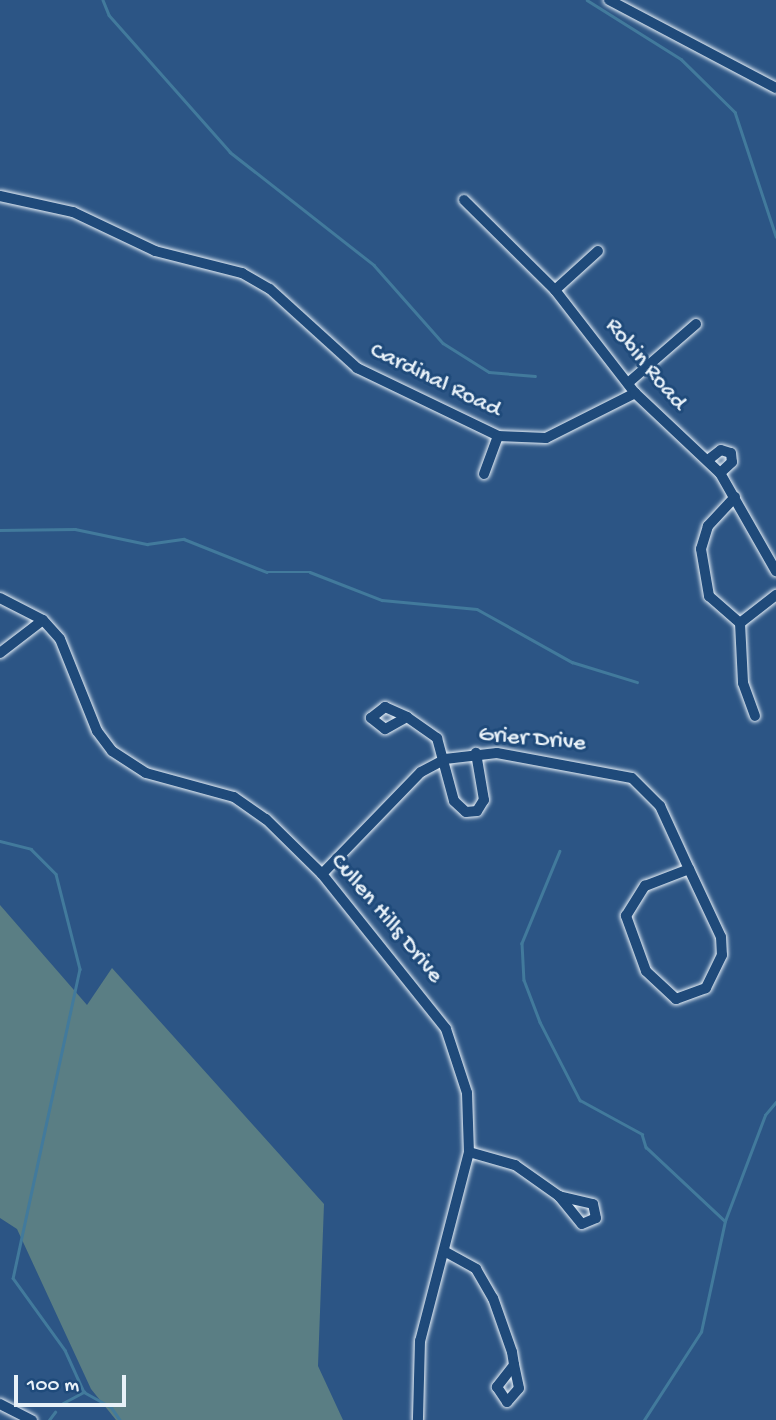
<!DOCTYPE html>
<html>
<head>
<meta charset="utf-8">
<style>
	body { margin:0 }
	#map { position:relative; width:776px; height:1420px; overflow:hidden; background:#2c5585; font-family:"Gochi Hand",sans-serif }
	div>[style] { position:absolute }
	.green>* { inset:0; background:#5a7e84 }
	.stream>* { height:2.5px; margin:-1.25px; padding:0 1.25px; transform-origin:1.25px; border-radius:1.25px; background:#427a9c }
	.roads { filter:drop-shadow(0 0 2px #e8f1f8) drop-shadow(0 0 2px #e8f1f8) }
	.minor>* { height:10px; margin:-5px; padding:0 5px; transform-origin:5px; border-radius:5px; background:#1f4a7a }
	span { translate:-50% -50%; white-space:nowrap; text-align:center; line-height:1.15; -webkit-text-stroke:6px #1f4a7a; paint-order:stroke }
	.street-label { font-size:24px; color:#e8f1f8 }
	.scale { position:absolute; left:14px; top:1375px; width:112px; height:32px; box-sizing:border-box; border:4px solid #e8f1f8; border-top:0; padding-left:9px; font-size:21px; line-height:24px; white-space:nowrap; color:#e8f1f8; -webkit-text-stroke:5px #1f4a7a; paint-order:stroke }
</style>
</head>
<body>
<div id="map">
	<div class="green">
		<i style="clip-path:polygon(0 905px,87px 1005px,112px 968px,324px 1204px,318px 1366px,343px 1420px,116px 1420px,91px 1389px,17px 1229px,0 1218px)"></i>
	</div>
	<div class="stream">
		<i style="left:103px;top:0;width:16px;rotate:68deg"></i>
		<i style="left:109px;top:15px;width:183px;rotate:48.5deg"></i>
		<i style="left:230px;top:152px;width:183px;rotate:38.1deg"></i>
		<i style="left:374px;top:265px;width:104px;rotate:48.5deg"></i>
		<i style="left:443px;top:343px;width:54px;rotate:32.2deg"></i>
		<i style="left:489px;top:372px;width:46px;rotate:5deg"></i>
		<i style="left:587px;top:0;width:111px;rotate:32.1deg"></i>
		<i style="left:681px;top:59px;width:76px;rotate:44.5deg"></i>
		<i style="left:735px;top:112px;width:131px;rotate:71.7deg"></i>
		<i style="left:0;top:530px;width:75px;rotate:-0.8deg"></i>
		<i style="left:75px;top:529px;width:74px;rotate:11.8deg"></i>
		<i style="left:147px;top:544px;width:37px;rotate:-8deg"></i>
		<i style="left:184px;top:539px;width:89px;rotate:21.7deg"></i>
		<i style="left:267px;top:572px;width:43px"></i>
		<i style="left:310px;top:572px;width:77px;rotate:21.3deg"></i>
		<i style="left:382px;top:600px;width:95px;rotate:5.4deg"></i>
		<i style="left:477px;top:609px;width:109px;rotate:29.2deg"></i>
		<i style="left:572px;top:662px;width:68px;rotate:17.1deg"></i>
		<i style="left:0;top:841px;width:32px;rotate:14deg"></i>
		<i style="left:31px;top:849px;width:35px;rotate:45deg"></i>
		<i style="left:56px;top:874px;width:98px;rotate:75.8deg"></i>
		<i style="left:80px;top:969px;width:316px;rotate:102.2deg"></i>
		<i style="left:13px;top:1278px;width:89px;rotate:54.2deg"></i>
		<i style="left:65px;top:1350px;width:46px;rotate:65.7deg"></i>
		<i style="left:84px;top:1392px;width:31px;rotate:29deg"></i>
		<i style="left:111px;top:1407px;width:16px;rotate:55deg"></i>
		<i style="left:560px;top:851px;width:100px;rotate:112.4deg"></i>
		<i style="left:522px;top:943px;width:37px;rotate:87deg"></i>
		<i style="left:524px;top:980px;width:45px;rotate:69.1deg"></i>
		<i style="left:540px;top:1022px;width:88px;rotate:62.9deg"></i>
		<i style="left:580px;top:1100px;width:71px;rotate:28.7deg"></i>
		<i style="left:642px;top:1134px;width:14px;rotate:73deg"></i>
		<i style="left:646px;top:1147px;width:108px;rotate:43.1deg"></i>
		<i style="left:63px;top:1403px;width:24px;rotate:-28deg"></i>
		<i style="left:49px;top:1420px;width:10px;rotate:-53deg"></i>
		<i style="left:644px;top:1420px;width:105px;rotate:-57.1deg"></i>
		<i style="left:701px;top:1332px;width:114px;rotate:-77.8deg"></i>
		<i style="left:725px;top:1221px;width:113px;rotate:-69.3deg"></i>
		<i style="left:765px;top:1115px;width:17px;rotate:-50deg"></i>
	</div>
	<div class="roads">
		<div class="minor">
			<i style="left:609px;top:0;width:189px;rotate:27.8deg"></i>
			<i style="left:0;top:196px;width:75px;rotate:12.4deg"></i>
			<i style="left:73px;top:212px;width:91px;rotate:25.4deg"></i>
			<i style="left:155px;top:251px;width:90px;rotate:14.2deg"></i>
			<i style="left:242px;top:273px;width:32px;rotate:30deg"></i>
			<i style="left:270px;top:289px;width:118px;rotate:42.2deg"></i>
			<i style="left:357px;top:368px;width:157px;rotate:25.7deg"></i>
			<i style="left:498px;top:436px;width:48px;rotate:2.4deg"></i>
			<i style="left:546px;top:438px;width:100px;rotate:-26.8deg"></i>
			<i style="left:464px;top:200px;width:128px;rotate:44.7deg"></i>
			<i style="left:555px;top:290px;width:130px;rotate:52.2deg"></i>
			<i style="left:635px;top:393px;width:117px;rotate:43.3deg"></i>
			<i style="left:720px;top:473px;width:113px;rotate:60.3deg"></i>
			<i style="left:555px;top:290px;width:58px;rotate:-42.2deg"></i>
			<i style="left:628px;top:383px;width:90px;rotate:-40.9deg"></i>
			<i style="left:708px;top:460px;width:16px;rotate:-38deg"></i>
			<i style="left:721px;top:450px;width:10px;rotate:17deg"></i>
			<i style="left:731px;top:453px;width:9px;rotate:84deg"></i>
			<i style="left:732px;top:462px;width:16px;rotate:137deg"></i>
			<i style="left:484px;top:474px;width:40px;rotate:-69.8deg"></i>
			<i style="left:735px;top:497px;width:40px;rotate:133deg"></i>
			<i style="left:708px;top:526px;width:24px;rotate:107deg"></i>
			<i style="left:701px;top:549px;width:48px;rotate:80.3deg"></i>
			<i style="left:709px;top:596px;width:41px;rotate:41.1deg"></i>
			<i style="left:740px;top:623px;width:46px;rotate:-37.9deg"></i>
			<i style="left:0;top:598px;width:48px;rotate:27.1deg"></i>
			<i style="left:43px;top:620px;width:25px;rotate:48deg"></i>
			<i style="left:60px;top:639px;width:99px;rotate:68.1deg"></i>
			<i style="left:97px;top:731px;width:25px;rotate:53deg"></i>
			<i style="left:112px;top:751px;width:40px;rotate:32.9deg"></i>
			<i style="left:146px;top:773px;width:91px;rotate:15.3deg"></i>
			<i style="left:234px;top:797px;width:39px;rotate:35deg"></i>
			<i style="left:266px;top:819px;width:78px;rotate:44.5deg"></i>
			<i style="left:322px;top:874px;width:198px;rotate:51.3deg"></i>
			<i style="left:446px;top:1029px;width:67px;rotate:71.8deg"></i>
			<i style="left:467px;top:1093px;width:59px;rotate:88.1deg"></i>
			<i style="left:469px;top:1152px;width:195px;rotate:104.5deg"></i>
			<i style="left:420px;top:1341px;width:79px;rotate:91.5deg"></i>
			<i style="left:740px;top:623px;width:60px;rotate:87.1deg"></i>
			<i style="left:743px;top:683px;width:35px;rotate:70deg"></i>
			<i style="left:0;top:653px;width:54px;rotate:-37.5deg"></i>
			<i style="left:407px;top:717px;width:25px;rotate:151deg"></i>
			<i style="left:385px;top:729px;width:18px;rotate:-142deg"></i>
			<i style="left:371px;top:718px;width:18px;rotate:-38deg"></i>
			<i style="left:385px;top:707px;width:24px;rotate:24deg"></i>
			<i style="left:407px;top:717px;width:37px;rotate:35deg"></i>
			<i style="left:437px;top:738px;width:65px;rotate:74.9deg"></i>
			<i style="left:454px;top:801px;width:16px;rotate:43deg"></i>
			<i style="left:466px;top:812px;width:11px;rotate:-5deg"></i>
			<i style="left:477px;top:811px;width:13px;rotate:-58deg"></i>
			<i style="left:484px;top:800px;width:48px;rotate:-99.7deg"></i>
			<i style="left:689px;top:869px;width:75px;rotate:64.8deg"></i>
			<i style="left:721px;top:937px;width:18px;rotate:87deg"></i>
			<i style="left:722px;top:955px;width:37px;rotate:116deg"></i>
			<i style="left:706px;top:988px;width:32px;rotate:160deg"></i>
			<i style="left:676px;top:999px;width:41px;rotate:-137deg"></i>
			<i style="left:646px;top:971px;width:59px;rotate:-110deg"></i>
			<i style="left:626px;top:916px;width:36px;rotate:-58deg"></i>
			<i style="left:645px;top:886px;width:47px;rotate:-21.1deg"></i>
			<i style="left:322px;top:874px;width:142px;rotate:-45.9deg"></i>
			<i style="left:421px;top:772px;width:27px;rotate:-28deg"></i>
			<i style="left:445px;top:759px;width:52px;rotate:-6.6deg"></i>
			<i style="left:497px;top:753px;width:137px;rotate:10.5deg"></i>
			<i style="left:632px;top:778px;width:40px;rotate:45deg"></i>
			<i style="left:660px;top:806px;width:69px;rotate:65.3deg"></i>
			<i style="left:469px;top:1152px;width:48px;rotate:15.8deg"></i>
			<i style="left:515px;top:1165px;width:54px;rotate:35.2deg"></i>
			<i style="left:559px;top:1196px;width:36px;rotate:51deg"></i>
			<i style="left:582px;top:1224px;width:15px;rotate:-23deg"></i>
			<i style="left:596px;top:1218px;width:14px;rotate:-102deg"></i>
			<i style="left:593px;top:1204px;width:35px;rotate:-167deg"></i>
			<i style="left:444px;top:1251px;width:37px;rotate:29deg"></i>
			<i style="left:476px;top:1269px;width:34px;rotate:60deg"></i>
			<i style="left:493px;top:1298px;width:57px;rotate:70.6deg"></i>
			<i style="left:512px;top:1352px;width:13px;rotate:81deg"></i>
			<i style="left:514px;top:1365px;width:28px;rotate:128deg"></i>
			<i style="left:497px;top:1387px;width:18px;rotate:56deg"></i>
			<i style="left:507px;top:1402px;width:18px;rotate:-49deg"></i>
			<i style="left:519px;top:1388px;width:24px;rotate:-102deg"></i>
			<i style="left:0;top:1404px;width:36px;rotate:27deg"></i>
		</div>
	</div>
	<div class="street-label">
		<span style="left:645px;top:365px;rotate:50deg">Robin Road</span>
		<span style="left:435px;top:381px;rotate:26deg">Cardinal Road</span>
		<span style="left:532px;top:740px;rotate:5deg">Grier Drive</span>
		<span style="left:386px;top:919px;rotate:50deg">Cullen Hills Drive</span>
	</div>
	<div class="scale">100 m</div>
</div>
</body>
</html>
